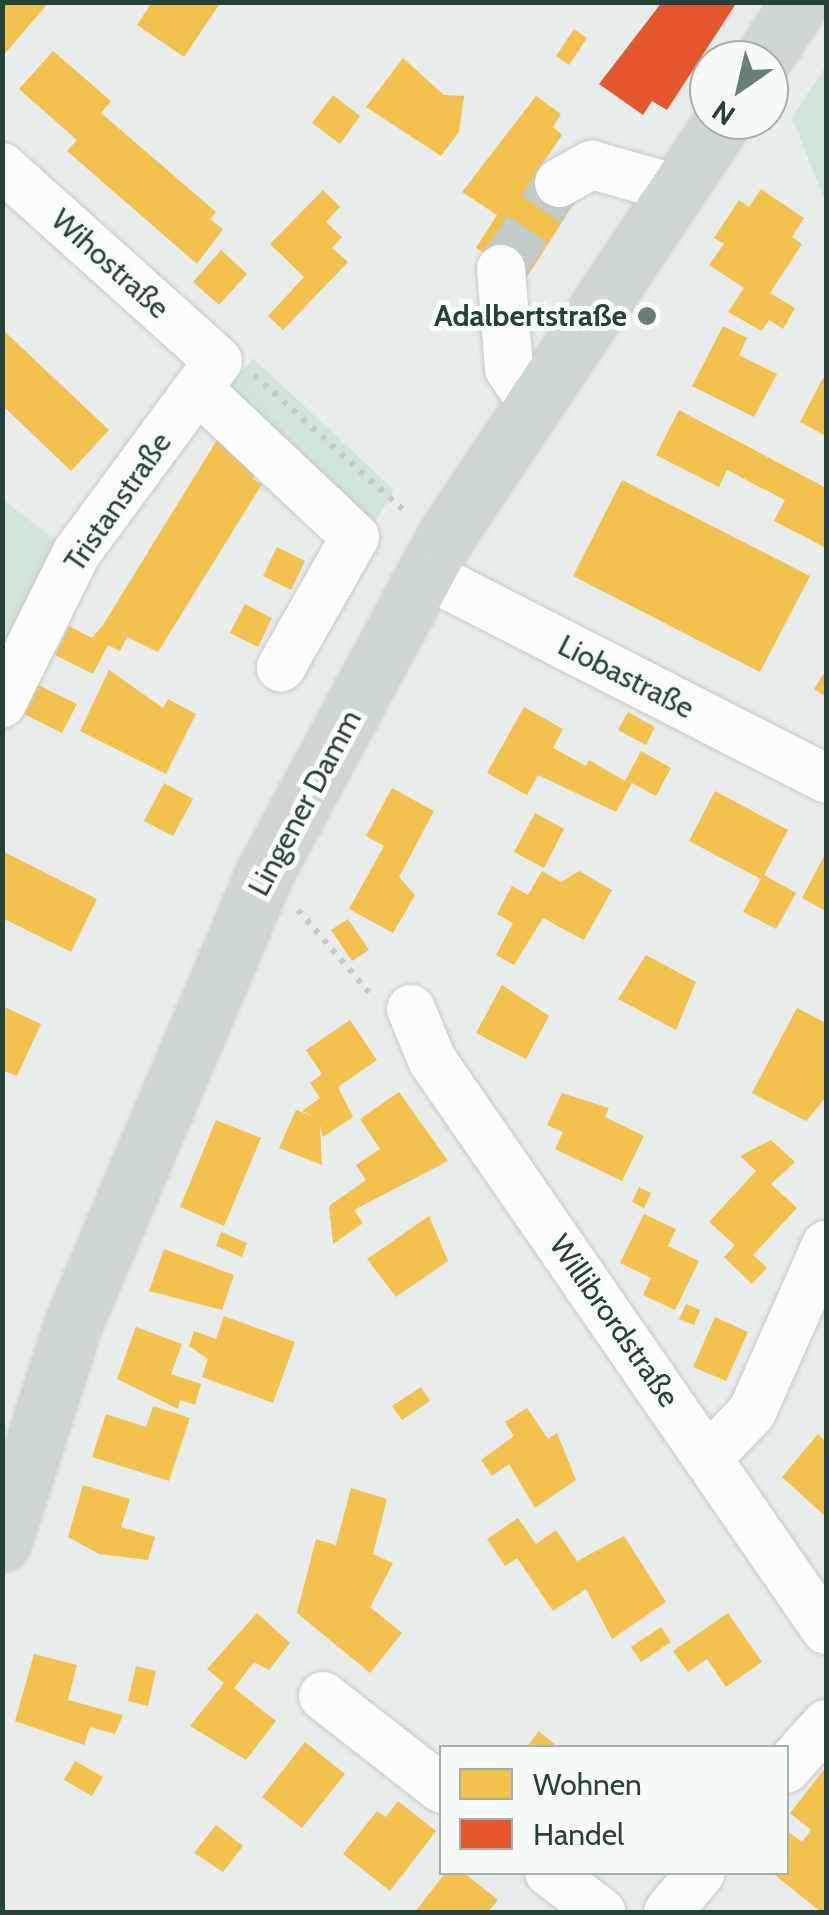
<!DOCTYPE html>
<html>
<head>
<meta charset="utf-8">
<style>
	body { margin:0 }
	#map { position:relative; width:829px; height:1915px; overflow:hidden; background:#e8edeb; font-family:Cabin,sans-serif }
	div>[style] { position:absolute }
	.green>* { inset:0; background:#d1e6d8 }
	.homes>* { inset:0; background:#f2c14e }
	.shops>* { inset:0; background:#e4572e }
	.minor-tunnel>* { height:48px; margin-top:-24px; transform-origin:0; background:repeating-linear-gradient(90deg,#c1cbc8 0 48px,transparent 0 72px) }
	.path>* { height:6px; margin-top:-3px; transform-origin:0; background:repeating-linear-gradient(90deg,#c3ccca 0 5px,transparent 0 13px) }
	.roads { filter:drop-shadow(0 0 2px #c5cac8) drop-shadow(0 0 2px #c5cac8) }
	.minor>* { height:48px; margin:-24px; padding:0 24px; transform-origin:24px; border-radius:24px; background:#fcfcfc }
	.major>* { height:55px; margin:-27.5px; padding:0 27.5px; transform-origin:27.5px; border-radius:27.5px; background:#cfd7d5 }
	.dots>* { width:28px; height:28px; translate:-50% -50%; box-sizing:border-box; border:5px solid #f7fbf9; border-radius:50% }
	span { translate:-50% -50%; white-space:nowrap; text-align:center; line-height:1.15; -webkit-text-stroke:10px #f7fbf9; paint-order:stroke }
	.street-label { font-size:30px; color:#24423a }
	.poi-label { font-size:30px; color:#24423a; font-weight:700 }
	.right { translate:-100% -50%; text-align:right }
	.frame { position:absolute; inset:0; border:5px solid #24423a; pointer-events:none }
	.legend { position:absolute; left:439px; top:1745px; width:350px; height:130px; box-sizing:border-box; background:#f7fbf9; border:2px solid #a3b1ad; margin:0; padding:12px 18px; list-style:none; font-size:30px; color:#24423a }
	.legend li { display:flex; align-items:center; gap:20px; height:50px }
	.legend b { width:50px; border:2px solid #a3b1ad }
	.north { position:absolute; left:689px; top:40px; width:100px; height:100px; box-sizing:border-box; background:#f7fbf9; border:2px solid #a3b1ad; border-radius:50%; rotate:214deg; font-size:28px; font-weight:700; line-height:40px; text-align:center; color:#24423a }
	.north::after { content:''; display:block; margin:auto; width:35px; height:45px; background:#697e78; clip-path:polygon(50% 0,100% 100%,50% 72%,0 100%) }
</style>
</head>
<body>
<div id="map">
	<div class="green">
		<i style="clip-path:polygon(826px 66px,826px 204px,792px 117px)"></i>
		<i style="clip-path:polygon(253px 358px,394px 490px,367px 536px,220px 399px)"></i>
		<i style="clip-path:polygon(3px 500px,61px 544px,3px 651px)"></i>
	</div>
	<div class="homes">
		<i style="clip-path:polygon(2px 2px,49px 2px,2px 57px)"></i>
		<i style="clip-path:polygon(152px 2px,221px 2px,184px 57px,137px 25px)"></i>
		<i style="clip-path:polygon(574px 29px,587px 38px,569px 65px,556px 56px)"></i>
		<i style="clip-path:polygon(53px 51px,111px 101px,101px 113px,216px 212px,210px 219px,223px 229px,197px 264px,67px 151px,77px 140px,19px 89px)"></i>
		<i style="clip-path:polygon(403px 58px,444px 95px,464px 96px,459px 132px,441px 156px,366px 107px)"></i>
		<i style="clip-path:polygon(333px 95px,360px 116px,340px 144px,312px 123px)"></i>
		<i style="clip-path:polygon(536px 96px,561px 114px,553px 127px,562px 135px,535px 175px,575px 202px,525px 280px,476px 248px,497px 215px,462px 192px)"></i>
		<i style="clip-path:polygon(761px 189px,804px 218px,792px 237px,802px 244px,770px 293px,795px 308px,783px 329px,769px 320px,762px 331px,728px 312px,744px 288px,709px 265px,724px 244px,714px 238px,739px 200px,749px 207px)"></i>
		<i style="clip-path:polygon(323px 190px,340px 207px,326px 222px,342px 237px,332px 248px,348px 262px,283px 330px,268px 316px,304px 277px,270px 244px)"></i>
		<i style="clip-path:polygon(221px 250px,247px 274px,219px 305px,193px 282px)"></i>
		<i style="clip-path:polygon(723px 326px,747px 338px,739px 355px,777px 374px,754px 417px,692px 386px)"></i>
		<i style="clip-path:polygon(2px 329px,109px 430px,71px 471px,2px 405px)"></i>
		<i style="clip-path:polygon(823px 378px,826px 380px,826px 436px,800px 422px)"></i>
		<i style="clip-path:polygon(679px 410px,826px 488px,826px 548px,774px 521px,785px 500px,727px 470px,719px 487px,656px 455px)"></i>
		<i style="clip-path:polygon(225px 427px,263px 462px,253px 479px,262px 484px,158px 652px,127px 637px,120px 651px,108px 645px,93px 674px,55px 655px,69px 626px,92px 638px,103px 625px)"></i>
		<i style="clip-path:polygon(622px 480px,810px 576px,760px 672px,573px 576px)"></i>
		<i style="clip-path:polygon(277px 547px,305px 561px,291px 590px,263px 576px)"></i>
		<i style="clip-path:polygon(245px 604px,272px 618px,258px 647px,230px 633px)"></i>
		<i style="clip-path:polygon(109px 670px,163px 708px,168px 699px,196px 714px,166px 774px,80px 731px)"></i>
		<i style="clip-path:polygon(826px 670px,826px 697px,814px 689px)"></i>
		<i style="clip-path:polygon(38px 685px,77px 704px,62px 733px,24px 714px)"></i>
		<i style="clip-path:polygon(524px 707px,563px 729px,553px 748px,586px 766px,589px 760px,625px 781px,641px 751px,671px 768px,656px 796px,632px 783px,616px 812px,538px 775px,527px 795px,487px 773px)"></i>
		<i style="clip-path:polygon(628px 712px,655px 727px,646px 745px,618px 730px)"></i>
		<i style="clip-path:polygon(164px 783px,193px 799px,173px 836px,144px 821px)"></i>
		<i style="clip-path:polygon(392px 788px,434px 811px,399px 877px,415px 895px,393px 933px,349px 909px,384px 846px,366px 836px)"></i>
		<i style="clip-path:polygon(715px 791px,788px 830px,764px 875px,796px 893px,776px 929px,743px 912px,761px 879px,689px 841px)"></i>
		<i style="clip-path:polygon(535px 813px,564px 829px,544px 868px,514px 852px)"></i>
		<i style="clip-path:polygon(4px 852px,97px 899px,71px 952px,2px 918px)"></i>
		<i style="clip-path:polygon(826px 852px,826px 911px,802px 898px)"></i>
		<i style="clip-path:polygon(542px 871px,561px 882px,579px 871px,612px 890px,584px 940px,543px 918px,514px 965px,496px 955px,513px 923px,497px 914px,512px 886px,528px 895px)"></i>
		<i style="clip-path:polygon(348px 919px,369px 950px,352px 961px,331px 930px)"></i>
		<i style="clip-path:polygon(646px 955px,696px 982px,676px 1030px,618px 999px)"></i>
		<i style="clip-path:polygon(502px 985px,549px 1016px,526px 1059px,476px 1033px)"></i>
		<i style="clip-path:polygon(2px 1006px,41px 1024px,17px 1076px,2px 1070px)"></i>
		<i style="clip-path:polygon(797px 1008px,826px 1023px,826px 1097px,806px 1121px,752px 1093px)"></i>
		<i style="clip-path:polygon(350px 1020px,377px 1060px,338px 1087px,353px 1117px,323px 1137px,320px 1125px,322px 1165px,279px 1148px,296px 1110px,315px 1117px,302px 1111px,320px 1098px,310px 1083px,322px 1074px,306px 1050px)"></i>
		<i style="clip-path:polygon(399px 1092px,448px 1161px,354px 1210px,363px 1223px,333px 1244px,329px 1206px,366px 1180px,356px 1165px,380px 1149px,360px 1119px)"></i>
		<i style="clip-path:polygon(562px 1093px,609px 1108px,605px 1117px,644px 1136px,622px 1181px,555px 1149px,563px 1132px,547px 1125px)"></i>
		<i style="clip-path:polygon(216px 1120px,261px 1138px,224px 1226px,180px 1207px)"></i>
		<i style="clip-path:polygon(771px 1140px,795px 1162px,771px 1184px,797px 1208px,753px 1255px,767px 1268px,752px 1284px,724px 1257px,735px 1245px,709px 1222px,756px 1171px,740px 1156px)"></i>
		<i style="clip-path:polygon(639px 1187px,651px 1193px,644px 1208px,632px 1202px)"></i>
		<i style="clip-path:polygon(644px 1214px,676px 1229px,668px 1246px,699px 1261px,675px 1310px,643px 1295px,651px 1278px,620px 1263px)"></i>
		<i style="clip-path:polygon(429px 1216px,448px 1261px,396px 1297px,367px 1259px)"></i>
		<i style="clip-path:polygon(221px 1232px,247px 1243px,242px 1257px,216px 1246px)"></i>
		<i style="clip-path:polygon(164px 1249px,234px 1275px,222px 1310px,149px 1291px)"></i>
		<i style="clip-path:polygon(686px 1304px,700px 1310px,694px 1325px,679px 1319px)"></i>
		<i style="clip-path:polygon(224px 1316px,295px 1342px,273px 1403px,202px 1377px,208px 1359px,189px 1346px,194px 1331px,216px 1339px)"></i>
		<i style="clip-path:polygon(715px 1317px,748px 1332px,726px 1381px,693px 1367px)"></i>
		<i style="clip-path:polygon(136px 1327px,182px 1344px,171px 1374px,201px 1384px,195px 1405px,180px 1400px,178px 1409px,117px 1379px)"></i>
		<i style="clip-path:polygon(421px 1387px,430px 1401px,402px 1420px,392px 1406px)"></i>
		<i style="clip-path:polygon(153px 1406px,190px 1418px,169px 1481px,92px 1457px,106px 1414px,146px 1427px)"></i>
		<i style="clip-path:polygon(527px 1408px,548px 1439px,557px 1433px,576px 1480px,535px 1508px,509px 1464px,492px 1476px,481px 1460px,514px 1436px,505px 1422px)"></i>
		<i style="clip-path:polygon(818px 1434px,826px 1442px,826px 1517px,782px 1477px)"></i>
		<i style="clip-path:polygon(83px 1485px,130px 1499px,121px 1527px,155px 1537px,148px 1560px,99px 1554px,68px 1537px)"></i>
		<i style="clip-path:polygon(351px 1488px,387px 1499px,373px 1554px,393px 1563px,370px 1607px,402px 1633px,370px 1673px,297px 1613px,316px 1539px,336px 1545px)"></i>
		<i style="clip-path:polygon(518px 1518px,536px 1544px,556px 1530px,577px 1561px,624px 1536px,666px 1602px,612px 1639px,586px 1589px,553px 1611px,517px 1558px,505px 1566px,487px 1539px)"></i>
		<i style="clip-path:polygon(257px 1613px,290px 1643px,269px 1670px,254px 1662px,234px 1688px,276px 1721px,246px 1760px,190px 1726px,224px 1683px,207px 1669px)"></i>
		<i style="clip-path:polygon(728px 1613px,762px 1662px,726px 1687px,707px 1659px,688px 1672px,673px 1651px)"></i>
		<i style="clip-path:polygon(661px 1627px,671px 1642px,641px 1662px,631px 1647px)"></i>
		<i style="clip-path:polygon(34px 1654px,77px 1665px,68px 1700px,123px 1715px,115px 1734px,90px 1727px,84px 1745px,15px 1721px)"></i>
		<i style="clip-path:polygon(136px 1666px,156px 1671px,148px 1706px,128px 1701px)"></i>
		<i style="clip-path:polygon(539px 1731px,559px 1748px,526px 1748px)"></i>
		<i style="clip-path:polygon(305px 1742px,345px 1774px,302px 1828px,262px 1797px)"></i>
		<i style="clip-path:polygon(75px 1761px,103px 1777px,92px 1796px,64px 1780px)"></i>
		<i style="clip-path:polygon(826px 1767px,826px 1907px,821px 1912px,771px 1872px,786px 1872px,786px 1830px,802px 1842px,811px 1830px,790px 1813px)"></i>
		<i style="clip-path:polygon(398px 1801px,436px 1831px,390px 1891px,343px 1854px,377px 1811px,386px 1817px)"></i>
		<i style="clip-path:polygon(216px 1825px,243px 1846px,223px 1872px,194px 1853px)"></i>
		<i style="clip-path:polygon(446px 1872px,463px 1872px,498px 1900px,488px 1912px,415px 1912px)"></i>
	</div>
	<div class="shops">
		<i style="clip-path:polygon(662px 2px,737px 2px,667px 110px,652px 101px,643px 115px,599px 84px)"></i>
	</div>
	<div class="minor-tunnel">
		<i style="left:501px;top:269px;width:104px;rotate:-56deg"></i>
	</div>
	<div class="path">
		<i style="left:254px;top:375px;width:207px;rotate:42.1deg"></i>
		<i style="left:298px;top:910px;width:116px;rotate:49.2deg"></i>
	</div>
	<div class="roads">
		<div class="minor">
			<i style="left:2px;top:167px;width:290px;rotate:41.9deg"></i>
			<i style="left:218px;top:361px;width:237px;rotate:126.4deg"></i>
			<i style="left:77px;top:552px;width:169px;rotate:116.4deg"></i>
			<i style="left:559px;top:183px;width:38px;rotate:-29deg"></i>
			<i style="left:592px;top:165px;width:88px;rotate:15.8deg"></i>
			<i style="left:501px;top:269px;width:100px;rotate:85.4deg"></i>
			<i style="left:509px;top:369px;width:42px;rotate:55.6deg"></i>
			<i style="left:198px;top:389px;width:216px;rotate:43.3deg"></i>
			<i style="left:355px;top:537px;width:150px;rotate:119.6deg"></i>
			<i style="left:426px;top:574px;width:449px;rotate:27.1deg"></i>
			<i style="left:411px;top:1009px;width:55px;rotate:67.6deg"></i>
			<i style="left:432px;top:1060px;width:693px;rotate:55.35deg"></i>
			<i style="left:709px;top:1457px;width:62px;rotate:-46.3deg"></i>
			<i style="left:752px;top:1412px;width:183px;rotate:-66.1deg"></i>
			<i style="left:323px;top:1696px;width:151px;rotate:38deg"></i>
			<i style="left:786px;top:1769px;width:60px;rotate:-48.4deg"></i>
			<i style="left:549px;top:1872px;width:66px;rotate:37.6deg"></i>
			<i style="left:668px;top:1912px;width:52px;rotate:-50.5deg"></i>
		</div>
		<div class="major">
			<i style="left:762px;top:60px;width:69px;rotate:-56.8deg"></i>
			<i style="left:2px;top:1543px;width:230px;rotate:-72deg"></i>
			<i style="left:73px;top:1324px;width:493px;rotate:-67deg"></i>
			<i style="left:266px;top:870px;width:379px;rotate:-61.7deg"></i>
			<i style="left:446px;top:536px;width:500px;rotate:-56.3deg"></i>
		</div>
	</div>
	<div class="dots">
		<i style="left:647px;top:316px;background:#697e78"></i>
	</div>
	<div class="street-label">
		<span style="left:110px;top:264px;rotate:42deg">Wihostraße</span>
		<span style="left:118px;top:502px;rotate:-55deg">Tristanstraße</span>
		<span style="left:626px;top:677px;rotate:27deg">Liobastraße</span>
		<span style="left:305px;top:803px;rotate:-62deg">Lingener Damm</span>
		<span style="left:614px;top:1321px;rotate:55deg">Willibrordstraße</span>
	</div>
	<div class="poi-label">
		<span class="right" style="left:627px;top:316px">Adalbertstraße</span>
	</div>
	<div class="frame"></div>
	<ul class="legend">
	<li><b style="height:28px;background:#f2c14e"></b>Wohnen</li>
	<li><b style="height:28px;background:#e4572e"></b>Handel</li>
	</ul>
	<div class="north">N</div>
</div>
</body>
</html>
